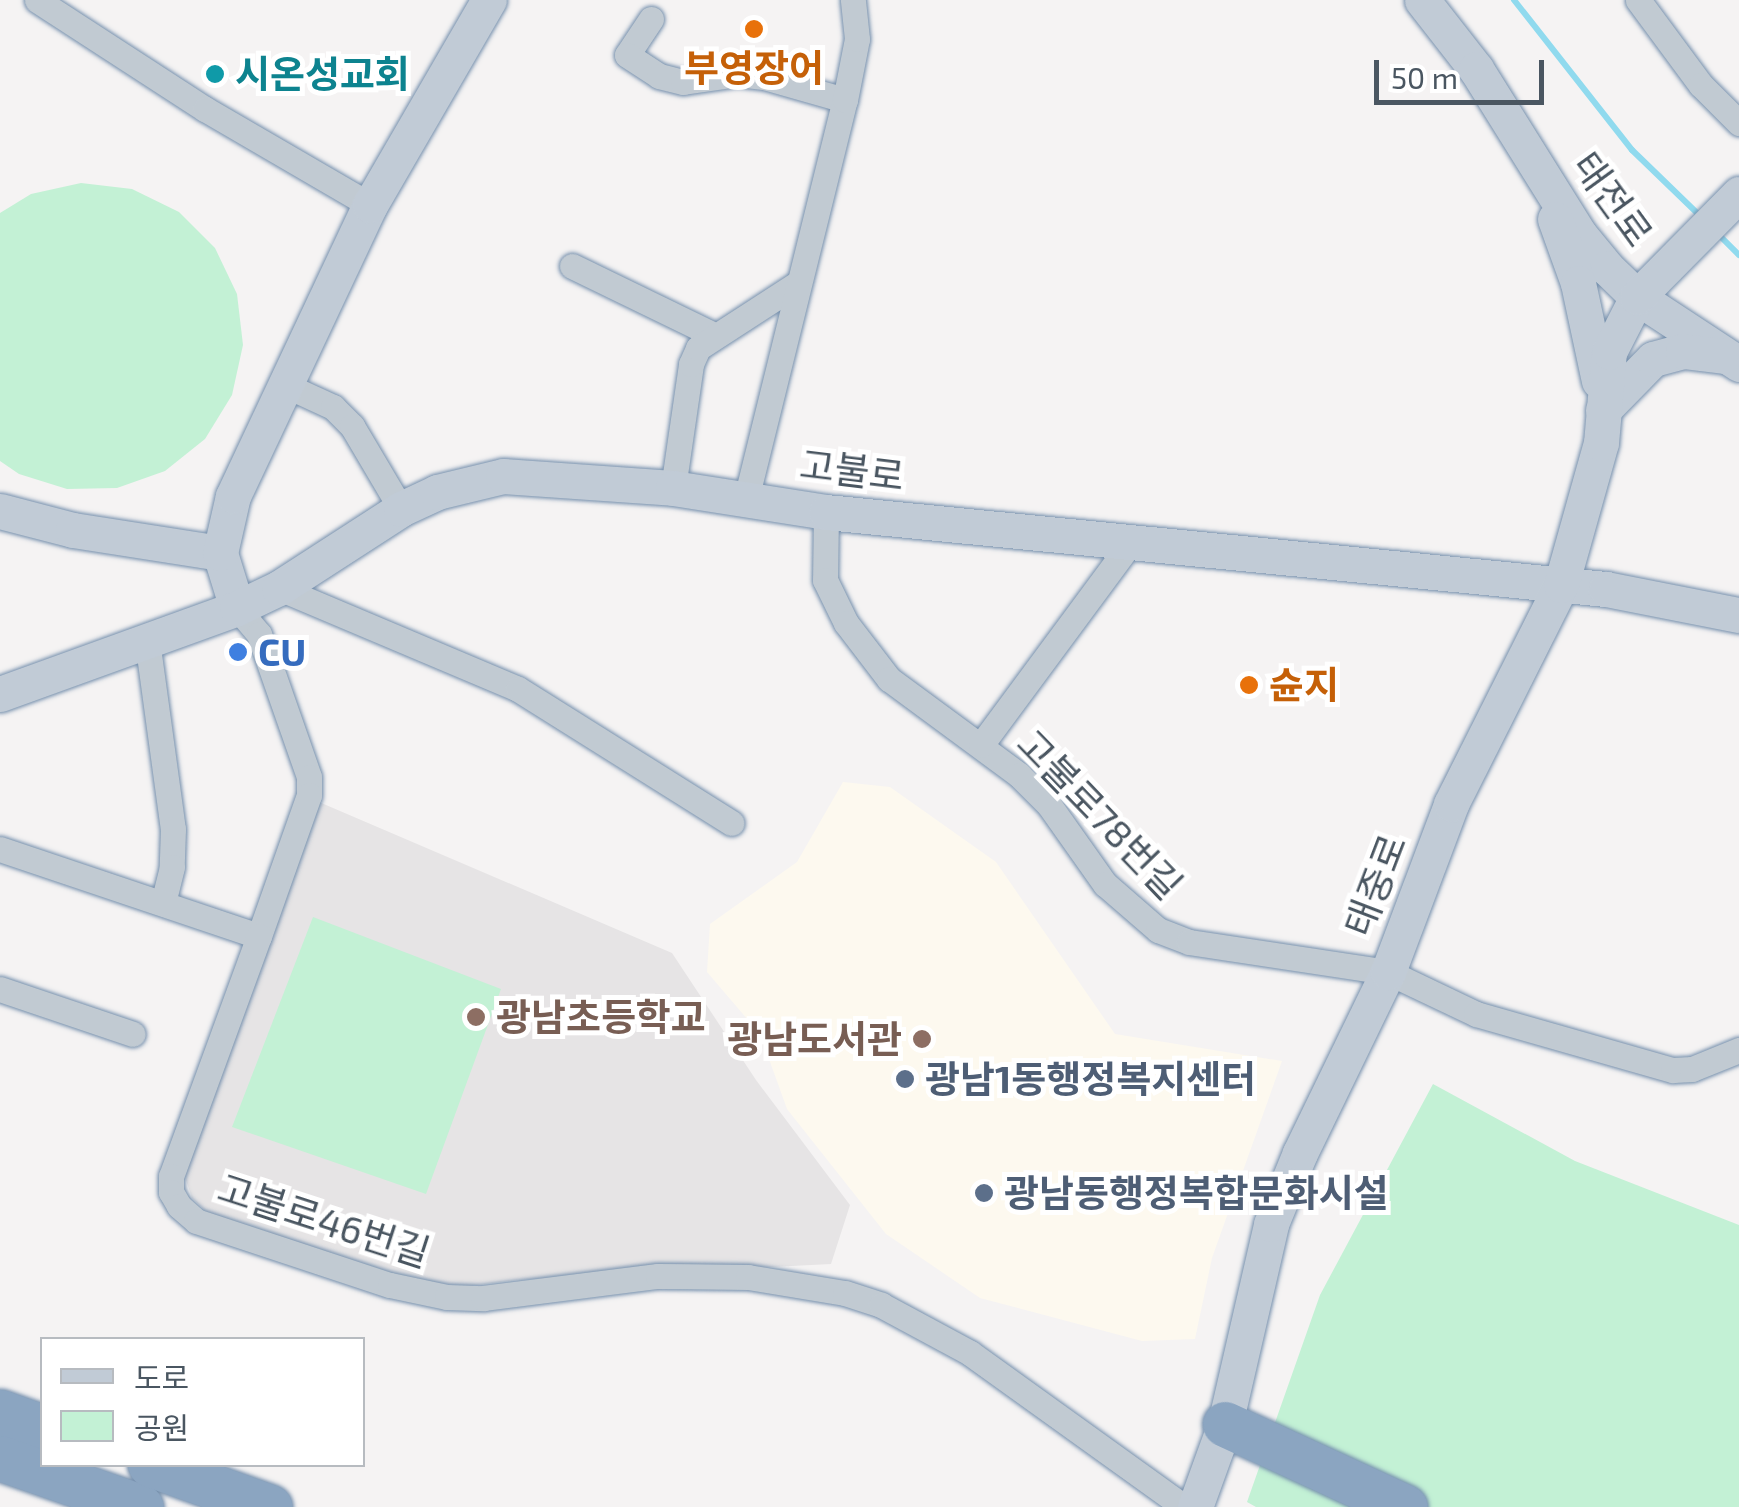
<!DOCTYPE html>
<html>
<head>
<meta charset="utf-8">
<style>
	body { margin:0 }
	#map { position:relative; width:1739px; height:1507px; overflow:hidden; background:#f5f3f3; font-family:"Exo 2","Noto Sans KR",sans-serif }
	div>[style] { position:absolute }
	.commercial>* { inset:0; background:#fdf9ef }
	.education>* { inset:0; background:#e6e4e5 }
	.green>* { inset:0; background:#c3f1d5 }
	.stream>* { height:6px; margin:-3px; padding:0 3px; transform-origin:3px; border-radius:3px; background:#90daee }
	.roads { filter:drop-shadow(0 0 2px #7690ad) drop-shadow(0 0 2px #7690ad) }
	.street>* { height:25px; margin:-12.5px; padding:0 12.5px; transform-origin:12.5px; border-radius:12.5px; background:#c1cad2 }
	.secondary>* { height:35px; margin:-17.5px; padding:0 17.5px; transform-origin:17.5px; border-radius:17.5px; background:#c1cbd6 }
	.highway>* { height:45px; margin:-22.5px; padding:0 22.5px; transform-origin:22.5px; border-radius:22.5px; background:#8ba5c1 }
	.dots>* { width:28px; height:28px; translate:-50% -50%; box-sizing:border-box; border:5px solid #fff; border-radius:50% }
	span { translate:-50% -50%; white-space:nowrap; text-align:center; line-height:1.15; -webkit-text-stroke:10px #fff; paint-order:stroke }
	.food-label { font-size:38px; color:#c56008; font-weight:700 }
	.left { translate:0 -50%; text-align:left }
	.culture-label { font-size:38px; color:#0d838f; font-weight:700 }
	.street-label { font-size:38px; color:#4a5661 }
	.shop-label { font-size:38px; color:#366cbe; font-weight:700 }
	.education-label { font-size:38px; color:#785e54; font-weight:700 }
	.right { translate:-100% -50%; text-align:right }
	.service-label { font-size:38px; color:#4e5e75; font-weight:700 }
	.legend { position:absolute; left:40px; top:1337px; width:325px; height:130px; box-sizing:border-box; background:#fff; border:2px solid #b7bbc0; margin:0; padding:12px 18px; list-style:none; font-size:30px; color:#4a5661 }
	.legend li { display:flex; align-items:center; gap:20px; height:50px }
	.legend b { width:50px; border:2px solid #b7bbc0 }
	.scale { position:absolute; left:1374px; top:60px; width:170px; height:45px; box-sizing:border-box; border:5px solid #4a5661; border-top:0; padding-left:12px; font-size:30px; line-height:35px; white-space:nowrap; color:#4a5661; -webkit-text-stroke:8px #fff; paint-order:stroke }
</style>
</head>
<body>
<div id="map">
	<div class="commercial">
		<i style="clip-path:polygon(843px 782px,890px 787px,996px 862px,1115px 1034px,1282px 1061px,1212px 1258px,1195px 1339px,1142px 1341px,980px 1298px,886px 1234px,787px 1109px,760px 1034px,707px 972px,710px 924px,797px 862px)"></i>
	</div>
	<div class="education">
		<i style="clip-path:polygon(319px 802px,672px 953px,756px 1080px,850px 1205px,831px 1264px,515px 1280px,468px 1286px,411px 1281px,210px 1215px,192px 1198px,182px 1168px)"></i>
	</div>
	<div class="green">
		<i style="clip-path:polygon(81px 183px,132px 189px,179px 212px,215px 248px,237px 294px,243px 345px,232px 395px,205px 439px,165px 471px,117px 488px,67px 489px,19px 474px,0 461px,0 213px,31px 194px)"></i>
		<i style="clip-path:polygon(313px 917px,501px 989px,426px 1194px,232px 1127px)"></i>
		<i style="clip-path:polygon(1433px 1084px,1575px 1161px,1739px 1225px,1739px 1507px,1256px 1507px,1247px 1502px,1320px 1295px)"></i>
	</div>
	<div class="stream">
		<i style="left:1514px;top:0;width:191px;rotate:51.8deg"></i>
		<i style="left:1632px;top:150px;width:93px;rotate:44.1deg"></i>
		<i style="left:1715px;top:231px;width:34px;rotate:45deg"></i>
	</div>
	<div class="roads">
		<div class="street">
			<i style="left:37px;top:0;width:200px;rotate:33deg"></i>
			<i style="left:205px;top:109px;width:191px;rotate:30.2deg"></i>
			<i style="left:1638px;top:0;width:106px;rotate:53.5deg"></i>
			<i style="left:1701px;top:85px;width:54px;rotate:45deg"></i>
			<i style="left:651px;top:19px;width:43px;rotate:123.7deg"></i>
			<i style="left:627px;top:55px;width:38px;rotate:33deg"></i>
			<i style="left:659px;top:76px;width:25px;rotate:14deg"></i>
			<i style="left:683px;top:82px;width:56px;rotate:-8.3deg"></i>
			<i style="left:738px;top:74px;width:26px;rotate:7deg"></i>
			<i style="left:764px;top:77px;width:84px;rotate:15.9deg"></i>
			<i style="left:572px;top:266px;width:158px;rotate:25.9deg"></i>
			<i style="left:285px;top:385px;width:53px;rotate:24.6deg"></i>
			<i style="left:333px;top:407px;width:27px;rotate:45deg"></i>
			<i style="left:352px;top:426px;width:96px;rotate:59.4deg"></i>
			<i style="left:673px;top:488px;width:125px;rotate:-81.7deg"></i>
			<i style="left:691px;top:364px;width:17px;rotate:-66deg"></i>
			<i style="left:698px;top:348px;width:119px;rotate:-33deg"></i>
			<i style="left:746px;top:499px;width:411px;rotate:-76.1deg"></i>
			<i style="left:845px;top:100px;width:62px;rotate:-78.9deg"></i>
			<i style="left:857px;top:39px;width:39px;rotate:-96deg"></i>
			<i style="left:826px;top:512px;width:68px;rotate:90.8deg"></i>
			<i style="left:825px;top:580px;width:48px;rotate:64deg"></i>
			<i style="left:846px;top:623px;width:71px;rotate:52.5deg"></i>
			<i style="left:889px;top:679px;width:162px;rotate:36.4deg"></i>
			<i style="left:1019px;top:775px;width:42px;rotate:45deg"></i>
			<i style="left:1049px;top:805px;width:97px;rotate:54.7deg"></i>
			<i style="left:1105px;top:884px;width:70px;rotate:41deg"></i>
			<i style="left:1158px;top:930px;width:33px;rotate:21deg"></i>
			<i style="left:1189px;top:942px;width:201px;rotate:8.6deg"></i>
			<i style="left:1388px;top:972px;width:98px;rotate:25.5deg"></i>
			<i style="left:1476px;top:1014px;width:205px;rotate:15.9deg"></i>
			<i style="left:1673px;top:1070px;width:19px;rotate:-3deg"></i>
			<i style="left:1692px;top:1069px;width:51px;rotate:-22deg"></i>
			<i style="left:279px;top:588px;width:259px;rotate:22.9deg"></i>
			<i style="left:518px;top:689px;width:252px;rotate:32.1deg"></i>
			<i style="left:237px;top:608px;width:34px;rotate:50deg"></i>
			<i style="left:259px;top:634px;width:151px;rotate:70.7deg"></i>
			<i style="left:309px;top:777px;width:18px;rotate:90deg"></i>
			<i style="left:309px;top:795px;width:150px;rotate:109.5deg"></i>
			<i style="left:147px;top:640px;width:191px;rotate:82.2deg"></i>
			<i style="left:173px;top:829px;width:38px;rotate:92deg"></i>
			<i style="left:172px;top:867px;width:36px;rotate:104deg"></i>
			<i style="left:981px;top:745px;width:254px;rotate:-53.5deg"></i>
			<i style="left:0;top:849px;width:273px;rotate:18.6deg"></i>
			<i style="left:259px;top:936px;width:256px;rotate:110.1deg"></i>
			<i style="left:171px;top:1176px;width:16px;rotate:90deg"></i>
			<i style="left:171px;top:1192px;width:16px;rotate:60deg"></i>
			<i style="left:179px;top:1206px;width:23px;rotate:41deg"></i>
			<i style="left:196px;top:1221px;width:204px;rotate:18.3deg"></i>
			<i style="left:390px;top:1285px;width:58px;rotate:11.9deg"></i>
			<i style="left:447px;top:1297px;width:36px;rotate:2deg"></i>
			<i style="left:483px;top:1298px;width:176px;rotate:-7.2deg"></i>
			<i style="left:658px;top:1276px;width:90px;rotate:0.6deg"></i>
			<i style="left:748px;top:1277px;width:98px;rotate:9.4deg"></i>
			<i style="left:845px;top:1293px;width:38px;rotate:18deg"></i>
			<i style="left:881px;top:1305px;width:101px;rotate:28.3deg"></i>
			<i style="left:970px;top:1353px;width:264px;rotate:35.7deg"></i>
			<i style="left:0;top:989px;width:140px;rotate:18.7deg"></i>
		</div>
		<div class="secondary">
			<i style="left:1422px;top:0;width:88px;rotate:52deg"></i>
			<i style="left:1476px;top:69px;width:195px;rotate:58deg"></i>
			<i style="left:1579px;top:234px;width:44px;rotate:50.5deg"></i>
			<i style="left:1607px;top:268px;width:42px;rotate:44deg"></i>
			<i style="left:1637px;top:297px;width:122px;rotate:33.3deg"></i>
			<i style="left:1555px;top:219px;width:68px;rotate:70.2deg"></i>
			<i style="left:1578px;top:283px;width:100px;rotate:77.9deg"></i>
			<i style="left:1603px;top:410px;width:71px;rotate:-45.6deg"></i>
			<i style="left:1653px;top:359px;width:31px;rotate:-15deg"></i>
			<i style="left:1683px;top:351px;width:41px;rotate:7deg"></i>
			<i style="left:0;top:511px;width:75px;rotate:14.6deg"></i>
			<i style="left:73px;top:530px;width:149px;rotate:8.9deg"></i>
			<i style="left:237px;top:608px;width:58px;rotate:-107.2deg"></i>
			<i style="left:220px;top:553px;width:58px;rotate:-77.2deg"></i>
			<i style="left:233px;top:496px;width:322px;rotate:-64.8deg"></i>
			<i style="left:370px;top:205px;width:237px;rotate:-59.9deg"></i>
			<i style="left:0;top:694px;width:252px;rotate:-19.9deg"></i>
			<i style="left:237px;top:608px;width:47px;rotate:-25.5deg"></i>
			<i style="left:279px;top:588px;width:145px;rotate:-32.9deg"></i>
			<i style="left:401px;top:509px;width:40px;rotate:-25deg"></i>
			<i style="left:437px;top:492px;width:68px;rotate:-13.6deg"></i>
			<i style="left:503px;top:476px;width:170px;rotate:4deg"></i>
			<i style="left:673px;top:488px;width:155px;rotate:8.9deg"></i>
			<i style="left:826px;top:512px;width:784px;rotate:5.64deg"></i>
			<i style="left:1606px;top:589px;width:136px;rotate:11.1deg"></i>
			<i style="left:1195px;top:1507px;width:88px;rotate:-70.1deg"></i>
			<i style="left:1225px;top:1424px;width:205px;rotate:-77deg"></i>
			<i style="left:1271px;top:1224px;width:77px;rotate:-67.8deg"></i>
			<i style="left:1300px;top:1153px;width:201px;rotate:-64.1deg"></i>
			<i style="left:1388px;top:972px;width:179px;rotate:-69.4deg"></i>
			<i style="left:1451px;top:804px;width:245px;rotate:-63.3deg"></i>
			<i style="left:1561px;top:585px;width:148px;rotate:-74.3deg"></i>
			<i style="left:1601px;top:443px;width:91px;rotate:-85deg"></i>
			<i style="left:1609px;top:352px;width:62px;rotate:-63deg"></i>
			<i style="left:1637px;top:297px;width:145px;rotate:-45.3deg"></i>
		</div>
		<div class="highway">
			<i style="left:0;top:1412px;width:45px;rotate:19.7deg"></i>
			<i style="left:1225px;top:1424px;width:198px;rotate:24.8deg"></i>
			<i style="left:0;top:1458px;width:149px;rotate:19.2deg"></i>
			<i style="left:150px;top:1464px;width:127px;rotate:19.7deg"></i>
		</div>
	</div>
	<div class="dots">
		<i style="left:754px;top:29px;background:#e8710a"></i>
		<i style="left:215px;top:74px;background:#0f9aa8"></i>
		<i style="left:238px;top:652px;background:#3f7fe0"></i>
		<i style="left:1249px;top:685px;background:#e8710a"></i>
		<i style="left:476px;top:1017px;background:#8d6e63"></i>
		<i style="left:922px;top:1039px;background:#8d6e63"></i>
		<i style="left:905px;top:1079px;background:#5c6f8a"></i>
		<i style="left:984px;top:1193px;background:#5c6f8a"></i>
	</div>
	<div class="food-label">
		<span style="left:754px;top:68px">부영장어</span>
		<span class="left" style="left:1269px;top:685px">슌지</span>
	</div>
	<div class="culture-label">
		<span class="left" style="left:235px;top:74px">시온성교회</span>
	</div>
	<div class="street-label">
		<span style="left:1613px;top:199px;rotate:54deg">태전로</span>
		<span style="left:852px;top:470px;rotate:7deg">고불로</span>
		<span style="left:1100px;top:814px;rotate:46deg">고불로78번길</span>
		<span style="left:1375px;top:885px;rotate:-69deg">태중로</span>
		<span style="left:324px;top:1220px;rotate:18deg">고불로46번길</span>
	</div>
	<div class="shop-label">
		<span class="left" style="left:258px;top:652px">CU</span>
	</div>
	<div class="education-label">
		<span class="left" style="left:496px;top:1017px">광남초등학교</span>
		<span class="right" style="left:902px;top:1039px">광남도서관</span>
	</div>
	<div class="service-label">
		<span class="left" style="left:925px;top:1079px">광남1동행정복지센터</span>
		<span class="left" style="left:1004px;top:1193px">광남동행정복합문화시설</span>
	</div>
	<ul class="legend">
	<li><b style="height:12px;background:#c1cbd6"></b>도로</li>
	<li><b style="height:28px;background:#c3f1d5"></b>공원</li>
	</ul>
	<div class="scale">50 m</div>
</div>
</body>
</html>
